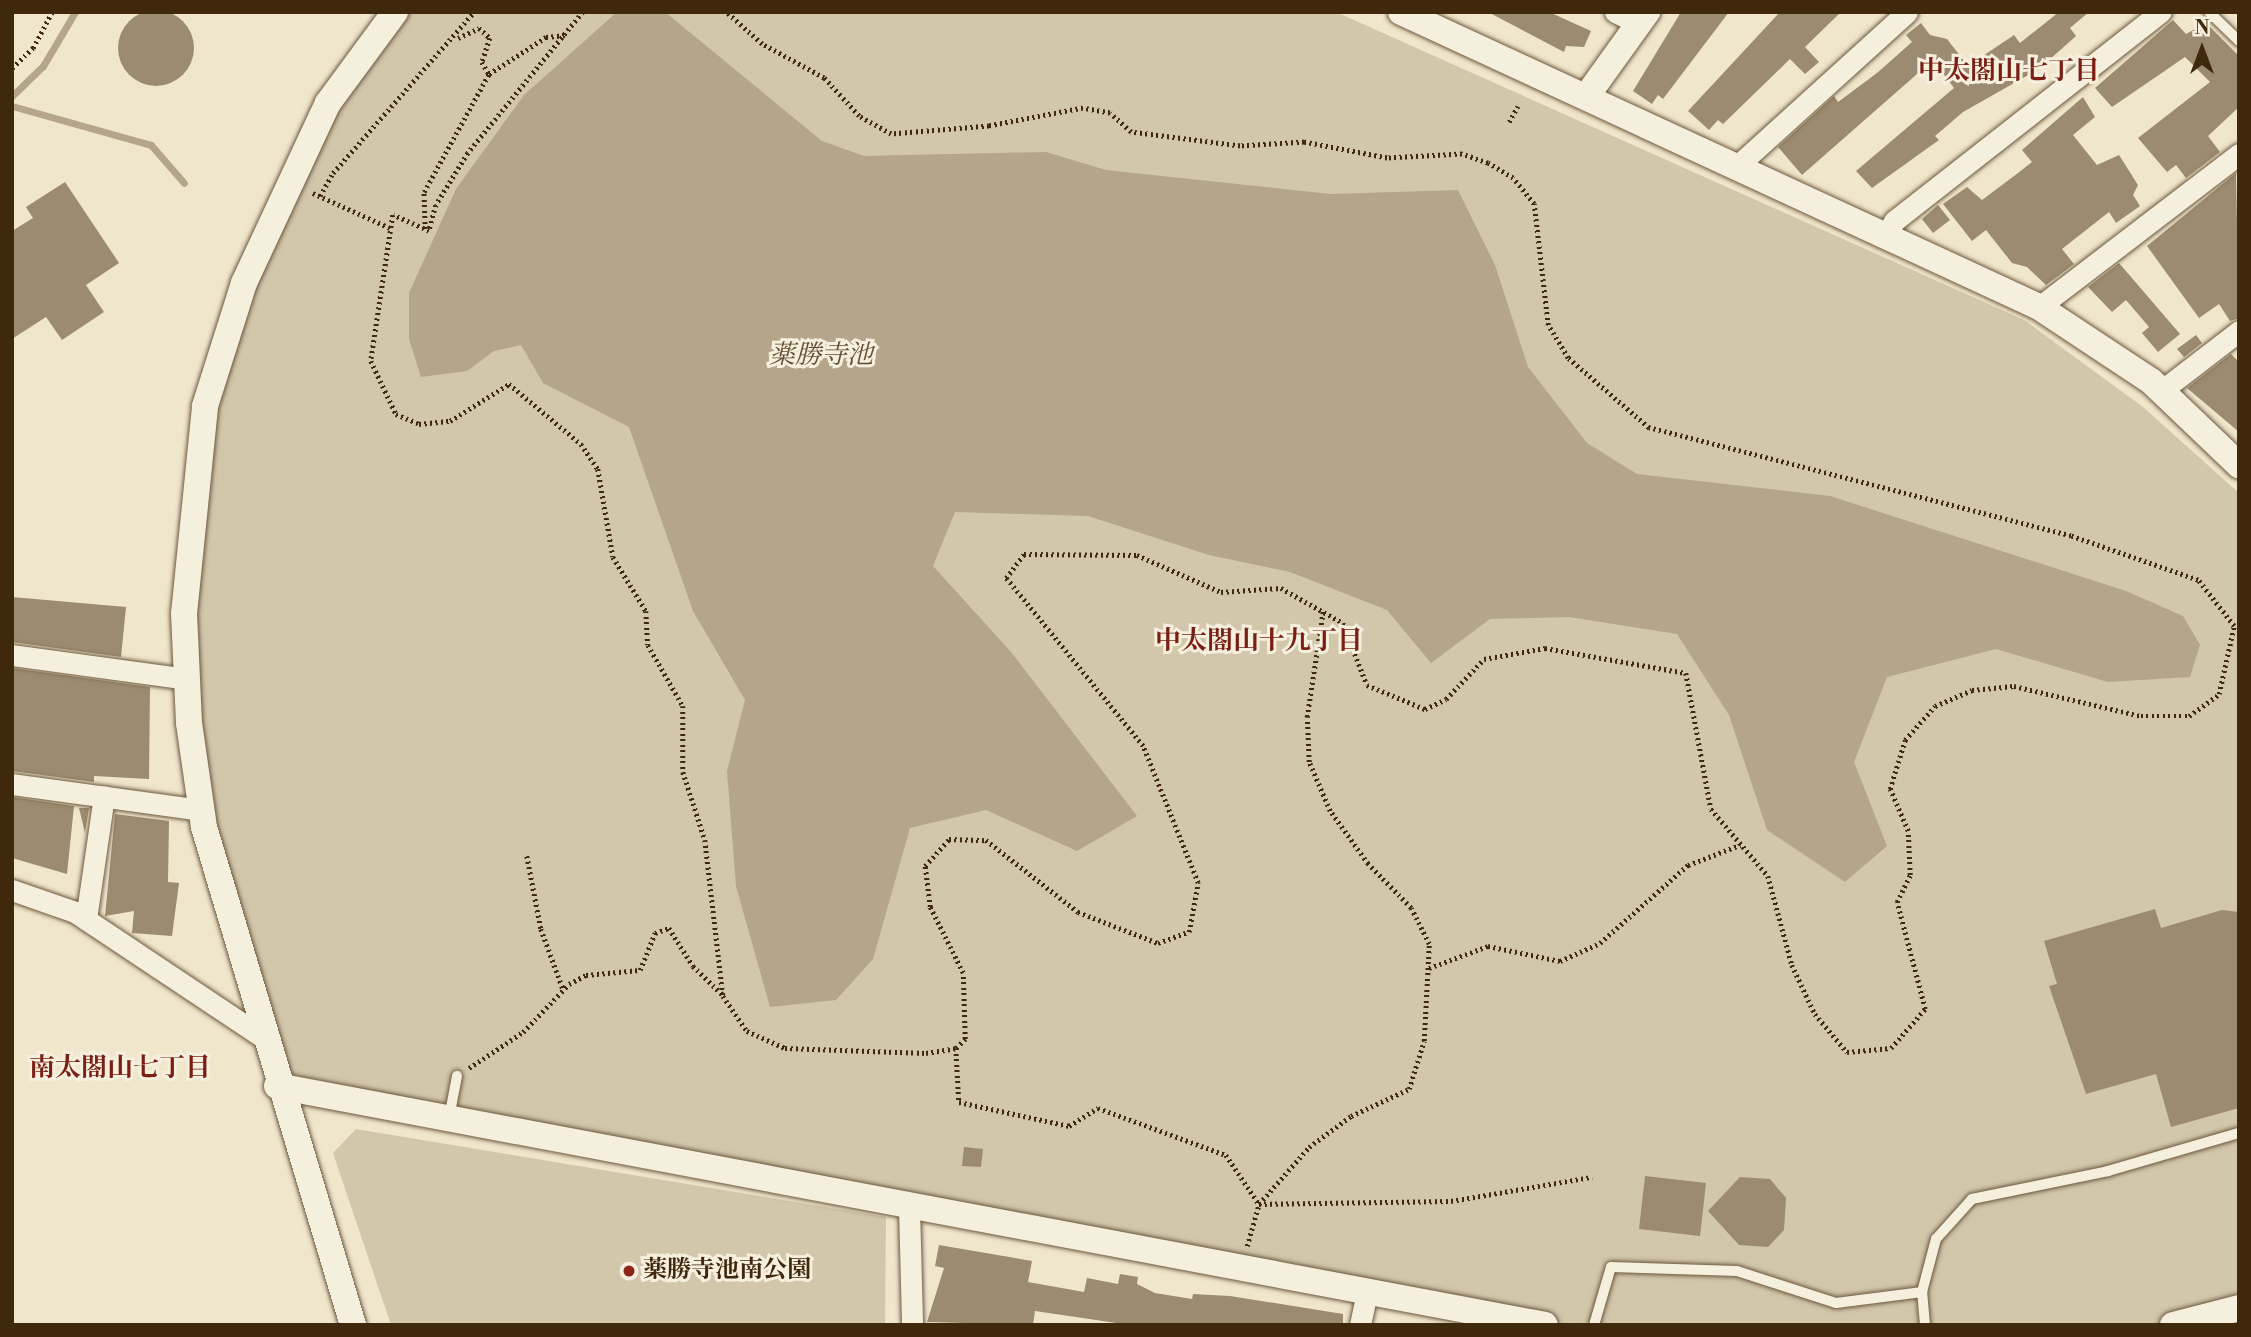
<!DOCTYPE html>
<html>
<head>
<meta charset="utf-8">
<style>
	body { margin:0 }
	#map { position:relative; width:2251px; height:1337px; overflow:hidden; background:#f0e6cc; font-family:"Libre Bodoni","Noto Serif JP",serif }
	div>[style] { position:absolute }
	.green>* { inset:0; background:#d2c6ab }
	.water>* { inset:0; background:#b4a58b }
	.stream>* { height:7px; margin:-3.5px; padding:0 3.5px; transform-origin:3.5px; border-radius:3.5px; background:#b4a58b }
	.building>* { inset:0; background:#9c8b70 }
	.round { border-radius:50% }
	.path>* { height:4.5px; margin-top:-2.25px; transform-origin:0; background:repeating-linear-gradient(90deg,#40280c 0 2px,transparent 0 5.5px) }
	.roads { filter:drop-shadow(0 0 2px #6c583c) drop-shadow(0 0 2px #6c583c) }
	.service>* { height:10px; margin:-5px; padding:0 5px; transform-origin:5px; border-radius:5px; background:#f5efde }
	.minor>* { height:21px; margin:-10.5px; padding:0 10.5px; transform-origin:10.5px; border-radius:10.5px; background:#f5efde }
	.tertiary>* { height:26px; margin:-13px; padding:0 13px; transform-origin:13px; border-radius:13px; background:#f5efde }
	.dots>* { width:19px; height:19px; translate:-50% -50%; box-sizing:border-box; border:4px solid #f5efde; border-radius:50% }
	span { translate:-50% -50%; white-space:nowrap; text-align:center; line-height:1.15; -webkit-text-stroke:6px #f5efde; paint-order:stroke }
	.poi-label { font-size:24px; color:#40280c; font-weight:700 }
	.left { translate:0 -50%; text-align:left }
	.neighbourhood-label { font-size:26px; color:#7a1f14; font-weight:700 }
	.water-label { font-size:26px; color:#634e32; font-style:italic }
	.frame { position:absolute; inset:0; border:14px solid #40280c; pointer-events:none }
	.north { position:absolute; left:2167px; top:14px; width:70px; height:70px; -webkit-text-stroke:5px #f5efde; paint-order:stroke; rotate:0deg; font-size:19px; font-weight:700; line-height:28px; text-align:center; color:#40280c }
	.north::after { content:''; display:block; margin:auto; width:24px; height:32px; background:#40280c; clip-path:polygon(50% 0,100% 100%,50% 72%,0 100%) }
</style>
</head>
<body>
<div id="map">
	<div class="green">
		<i style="clip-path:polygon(409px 12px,1336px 12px,2024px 320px,2143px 407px,2239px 493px,2239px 1307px,2173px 1325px,1533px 1325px,280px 1087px,206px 835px,188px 622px,208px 417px,247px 294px,333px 115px)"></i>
		<i style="clip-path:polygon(356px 1129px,886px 1217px,885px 1325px,391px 1325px,333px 1153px)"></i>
	</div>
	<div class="water">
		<i style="clip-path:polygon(617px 12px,665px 12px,822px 141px,864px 156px,1046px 152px,1106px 170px,1330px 194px,1458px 190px,1495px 265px,1528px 367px,1587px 443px,1637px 474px,1830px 496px,2126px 591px,2183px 616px,2200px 645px,2190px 677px,2108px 682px,1996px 649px,1887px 677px,1854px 762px,1887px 846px,1845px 882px,1767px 830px,1729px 715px,1677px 634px,1569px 617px,1490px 619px,1431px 663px,1387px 610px,1290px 572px,1209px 555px,1088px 516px,955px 512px,933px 566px,1011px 652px,1137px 816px,1077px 851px,986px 810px,910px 828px,873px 959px,836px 1000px,770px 1007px,736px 886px,727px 771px,745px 700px,693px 611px,629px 427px,543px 383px,521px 345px,494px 351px,467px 371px,421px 377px,409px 339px,409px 293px,456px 189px,524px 95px)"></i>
	</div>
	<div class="stream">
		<i style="left:12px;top:96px;width:43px;rotate:-44.1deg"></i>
		<i style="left:43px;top:66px;width:63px;rotate:-59.3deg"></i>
		<i style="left:12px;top:106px;width:144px;rotate:15.7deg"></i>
		<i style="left:151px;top:145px;width:50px;rotate:49deg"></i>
	</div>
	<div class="building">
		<i class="round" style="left:118px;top:10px;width:76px;height:76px"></i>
		<i style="clip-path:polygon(1488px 12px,1549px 12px,1591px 31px,1584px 47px,1566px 46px,1564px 52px)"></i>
		<i style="clip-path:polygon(1681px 12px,1729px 12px,1663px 99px,1658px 95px,1652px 104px,1633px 91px)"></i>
		<i style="clip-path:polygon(1780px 12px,1841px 12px,1805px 47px,1819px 62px,1805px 74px,1790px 59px,1723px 124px,1718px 120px,1709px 130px,1688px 111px)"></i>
		<i style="clip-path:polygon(2059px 12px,2089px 12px,2070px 28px,2076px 36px,2039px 69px,1963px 112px,1935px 136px,1939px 140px,1872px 188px,1856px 171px,1954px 88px,1933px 60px,1802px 175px,1778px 147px,1834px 96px,1838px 102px,1877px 73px,1912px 42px,1906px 35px,1921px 23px,1930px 35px,1947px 39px,1968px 66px,2014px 35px,2020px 43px)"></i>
		<i style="clip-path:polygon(2173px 20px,2186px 34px,2206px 23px,2239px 56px,2239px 107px,2208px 136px,2220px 152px,2186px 178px,2176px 165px,2167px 172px,2138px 138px,2210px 82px,2185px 57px,2112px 107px,2095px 88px)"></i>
		<i style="clip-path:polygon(2083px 97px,2095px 117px,2073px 135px,2097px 165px,2119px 155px,2138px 185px,2133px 195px,2140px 206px,2116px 223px,2109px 212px,2062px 249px,2074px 264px,2046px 285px,2027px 267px,2012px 263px,1986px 230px,1972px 241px,1943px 204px,1967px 187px,1982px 200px,2018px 173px,2032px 162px,2022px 150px)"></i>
		<i style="clip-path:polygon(2236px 173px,2239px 318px,2230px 321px,2219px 304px,2199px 318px,2147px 246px)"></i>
		<i style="clip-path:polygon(65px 182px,119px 263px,86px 285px,104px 312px,62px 340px,46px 317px,12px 339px,12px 231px,33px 218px,26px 207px)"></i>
		<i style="clip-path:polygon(1938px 205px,1950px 220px,1933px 233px,1922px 219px)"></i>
		<i style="clip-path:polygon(2119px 263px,2180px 334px,2158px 352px,2142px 333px,2149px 327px,2126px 300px,2112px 312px,2088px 287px)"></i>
		<i style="clip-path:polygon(2196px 335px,2202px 343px,2184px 357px,2177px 349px)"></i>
		<i style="clip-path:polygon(2231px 354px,2239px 362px,2239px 432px,2187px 388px)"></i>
		<i style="clip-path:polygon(12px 597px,126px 607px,121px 657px,12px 642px)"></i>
		<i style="clip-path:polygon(12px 668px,150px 687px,149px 779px,94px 776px,94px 782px,12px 771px)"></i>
		<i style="clip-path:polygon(12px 797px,74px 806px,67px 874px,12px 858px)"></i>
		<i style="clip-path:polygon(79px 808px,89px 808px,85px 833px,80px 812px)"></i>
		<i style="clip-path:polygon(115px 814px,169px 821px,168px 882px,179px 883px,172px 936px,132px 933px,134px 911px,105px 916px)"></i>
		<i style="clip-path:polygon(2155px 909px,2161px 928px,2222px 910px,2239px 912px,2239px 1108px,2171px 1127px,2156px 1074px,2086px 1094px,2049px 986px,2057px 984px,2044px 941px)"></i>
		<i style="clip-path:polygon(964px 1147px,983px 1149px,981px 1167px,962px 1166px)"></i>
		<i style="clip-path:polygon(1645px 1176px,1706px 1183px,1700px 1236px,1639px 1229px)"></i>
		<i style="clip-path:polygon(1740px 1177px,1770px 1179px,1786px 1198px,1784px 1230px,1768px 1247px,1739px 1245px,1708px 1211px)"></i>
		<i style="clip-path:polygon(939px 1245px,1032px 1261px,1028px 1282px,1084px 1292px,1087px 1278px,1118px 1284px,1120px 1274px,1138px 1277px,1137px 1284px,1155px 1293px,1192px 1299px,1193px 1294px,1230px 1296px,1343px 1314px,1343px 1325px,1130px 1325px,1035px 1311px,1033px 1325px,927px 1322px,944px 1268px,935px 1266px)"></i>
	</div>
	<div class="path">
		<i style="left:583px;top:12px;width:182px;rotate:129.2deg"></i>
		<i style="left:468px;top:153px;width:61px;rotate:121.6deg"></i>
		<i style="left:436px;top:205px;width:27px;rotate:105deg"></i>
		<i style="left:429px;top:231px;width:39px;rotate:-156deg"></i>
		<i style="left:393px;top:215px;width:148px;rotate:98.6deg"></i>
		<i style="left:371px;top:361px;width:59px;rotate:64.7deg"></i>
		<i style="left:396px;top:414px;width:25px;rotate:23deg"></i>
		<i style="left:419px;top:424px;width:31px;rotate:-6deg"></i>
		<i style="left:450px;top:421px;width:70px;rotate:-32.1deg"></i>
		<i style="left:509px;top:384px;width:94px;rotate:39.8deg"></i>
		<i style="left:581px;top:444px;width:30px;rotate:56deg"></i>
		<i style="left:598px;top:469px;width:89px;rotate:80.3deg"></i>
		<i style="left:613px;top:557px;width:63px;rotate:58.6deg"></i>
		<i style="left:646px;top:611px;width:34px;rotate:87deg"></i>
		<i style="left:648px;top:645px;width:70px;rotate:60.2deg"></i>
		<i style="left:683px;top:706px;width:66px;rotate:90deg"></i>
		<i style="left:683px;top:772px;width:71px;rotate:72.1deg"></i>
		<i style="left:705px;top:840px;width:157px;rotate:83.4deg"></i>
		<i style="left:723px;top:996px;width:42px;rotate:55.6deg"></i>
		<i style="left:747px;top:1031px;width:42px;rotate:24.1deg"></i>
		<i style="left:785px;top:1048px;width:141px;rotate:2deg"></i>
		<i style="left:926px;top:1053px;width:30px;rotate:-9deg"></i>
		<i style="left:956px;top:1048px;width:13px;rotate:-45deg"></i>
		<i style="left:965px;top:1039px;width:66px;rotate:-91.7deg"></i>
		<i style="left:963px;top:973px;width:74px;rotate:-116.6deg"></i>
		<i style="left:930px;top:907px;width:41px;rotate:-97deg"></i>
		<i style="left:925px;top:866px;width:36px;rotate:-48deg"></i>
		<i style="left:949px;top:839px;width:37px;rotate:2deg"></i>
		<i style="left:986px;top:840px;width:117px;rotate:38deg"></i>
		<i style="left:1078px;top:912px;width:86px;rotate:21.2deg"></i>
		<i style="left:1158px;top:943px;width:33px;rotate:-20deg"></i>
		<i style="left:1189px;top:932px;width:50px;rotate:-79.6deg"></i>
		<i style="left:1198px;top:883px;width:148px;rotate:-111.9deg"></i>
		<i style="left:1143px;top:746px;width:217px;rotate:-129.2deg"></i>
		<i style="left:1006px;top:578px;width:30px;rotate:-53deg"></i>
		<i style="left:1024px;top:554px;width:113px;rotate:0.5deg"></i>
		<i style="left:1137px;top:555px;width:92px;rotate:23.8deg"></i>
		<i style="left:1221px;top:592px;width:60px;rotate:-3.8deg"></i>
		<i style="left:1281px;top:588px;width:71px;rotate:29.4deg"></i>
		<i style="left:1343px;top:623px;width:66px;rotate:68.8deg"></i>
		<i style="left:1367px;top:685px;width:63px;rotate:22.5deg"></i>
		<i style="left:1425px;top:709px;width:23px;rotate:-25deg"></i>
		<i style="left:1446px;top:699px;width:55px;rotate:-46.5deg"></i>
		<i style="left:1484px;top:659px;width:62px;rotate:-10.2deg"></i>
		<i style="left:1545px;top:648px;width:143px;rotate:10.1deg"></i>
		<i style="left:1686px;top:673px;width:138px;rotate:79.6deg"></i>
		<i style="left:1711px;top:809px;width:88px;rotate:49.6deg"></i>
		<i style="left:1768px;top:876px;width:92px;rotate:74.9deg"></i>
		<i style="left:1792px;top:965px;width:54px;rotate:64.9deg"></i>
		<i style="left:1815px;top:1014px;width:50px;rotate:49.9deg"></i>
		<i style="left:1847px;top:1052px;width:44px;rotate:-5.2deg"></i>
		<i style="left:1891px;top:1048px;width:52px;rotate:-48.9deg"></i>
		<i style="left:1925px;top:1009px;width:111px;rotate:-104.7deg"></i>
		<i style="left:1897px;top:902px;width:30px;rotate:-64deg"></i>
		<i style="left:1910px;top:875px;width:44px;rotate:-92.6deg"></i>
		<i style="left:1908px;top:831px;width:46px;rotate:-113.2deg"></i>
		<i style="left:1890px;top:789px;width:51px;rotate:-73deg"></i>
		<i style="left:1905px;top:740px;width:45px;rotate:-48.6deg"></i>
		<i style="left:1935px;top:706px;width:40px;rotate:-23.4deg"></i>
		<i style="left:1972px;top:690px;width:42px;rotate:-5.4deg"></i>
		<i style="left:2014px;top:686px;width:130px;rotate:13.3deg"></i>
		<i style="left:2141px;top:716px;width:48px"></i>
		<i style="left:2189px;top:716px;width:37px;rotate:-36deg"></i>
		<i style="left:2219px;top:694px;width:70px;rotate:-77.6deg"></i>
		<i style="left:2234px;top:626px;width:58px;rotate:-128deg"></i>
		<i style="left:2198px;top:580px;width:134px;rotate:-160.9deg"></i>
		<i style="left:2071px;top:536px;width:436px;rotate:-165.6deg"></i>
		<i style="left:1649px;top:428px;width:107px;rotate:-139.2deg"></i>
		<i style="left:1568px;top:358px;width:39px;rotate:-121deg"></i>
		<i style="left:1548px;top:325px;width:122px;rotate:-96.6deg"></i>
		<i style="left:1534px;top:204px;width:33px;rotate:-129deg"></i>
		<i style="left:1513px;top:178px;width:29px;rotate:-149deg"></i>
		<i style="left:1488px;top:163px;width:28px;rotate:-161deg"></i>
		<i style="left:1462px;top:154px;width:75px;rotate:176.9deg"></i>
		<i style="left:1387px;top:158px;width:85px;rotate:-169.1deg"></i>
		<i style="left:1304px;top:142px;width:64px;rotate:176.4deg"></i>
		<i style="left:1240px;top:146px;width:110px;rotate:-172.7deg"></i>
		<i style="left:1131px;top:132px;width:28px;rotate:-138deg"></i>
		<i style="left:1110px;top:113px;width:27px;rotate:-170deg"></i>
		<i style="left:1083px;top:108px;width:96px;rotate:169.2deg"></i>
		<i style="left:989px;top:126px;width:98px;rotate:175.3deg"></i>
		<i style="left:891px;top:134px;width:37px;rotate:-151deg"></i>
		<i style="left:859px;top:116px;width:52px;rotate:-132.6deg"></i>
		<i style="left:824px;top:78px;width:71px;rotate:-151.3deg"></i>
		<i style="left:762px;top:44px;width:48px;rotate:-138.4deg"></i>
		<i style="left:458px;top:38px;width:23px;rotate:-25deg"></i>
		<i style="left:479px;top:28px;width:15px;rotate:42deg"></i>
		<i style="left:490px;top:38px;width:25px;rotate:108deg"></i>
		<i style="left:482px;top:62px;width:14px;rotate:60deg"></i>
		<i style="left:489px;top:74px;width:68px;rotate:-33deg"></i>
		<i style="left:546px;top:37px;width:20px;rotate:-6deg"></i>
		<i style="left:12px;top:68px;width:29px;rotate:-44deg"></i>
		<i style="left:33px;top:48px;width:41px;rotate:-62.2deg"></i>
		<i style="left:1509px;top:122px;width:18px;rotate:-61deg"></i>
		<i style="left:313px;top:193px;width:85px;rotate:24.4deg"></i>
		<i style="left:320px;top:196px;width:26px;rotate:-61deg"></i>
		<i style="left:333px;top:173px;width:214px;rotate:-48.8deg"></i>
		<i style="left:425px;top:229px;width:37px;rotate:-92deg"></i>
		<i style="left:424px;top:192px;width:135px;rotate:-61.2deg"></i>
		<i style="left:527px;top:856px;width:74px;rotate:79.1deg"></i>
		<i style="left:541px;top:929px;width:64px;rotate:69.9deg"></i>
		<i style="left:1429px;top:968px;width:63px;rotate:-20.4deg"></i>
		<i style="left:1488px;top:946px;width:74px;rotate:11.8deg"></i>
		<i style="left:1560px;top:961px;width:44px;rotate:-24.2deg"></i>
		<i style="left:1600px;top:943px;width:118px;rotate:-41.6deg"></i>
		<i style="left:1688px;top:865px;width:56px;rotate:-21deg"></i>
		<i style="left:956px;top:1048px;width:54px;rotate:86.8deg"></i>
		<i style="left:959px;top:1102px;width:113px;rotate:12.3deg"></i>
		<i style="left:1069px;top:1126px;width:34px;rotate:-32deg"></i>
		<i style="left:1098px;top:1108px;width:136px;rotate:20.2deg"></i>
		<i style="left:1226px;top:1155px;width:59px;rotate:56deg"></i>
		<i style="left:1259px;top:1204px;width:192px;rotate:-0.9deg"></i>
		<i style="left:1451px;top:1201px;width:143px;rotate:-9.7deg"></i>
		<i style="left:469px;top:1068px;width:65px;rotate:-33.7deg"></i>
		<i style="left:523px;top:1032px;width:66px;rotate:-46.2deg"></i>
		<i style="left:569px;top:984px;width:19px;rotate:-28deg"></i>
		<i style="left:586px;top:975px;width:54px;rotate:-5.3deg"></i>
		<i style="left:640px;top:970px;width:40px;rotate:-68deg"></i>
		<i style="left:655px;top:933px;width:15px;rotate:-20deg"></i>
		<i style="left:669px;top:928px;width:45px;rotate:57.7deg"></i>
		<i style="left:693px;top:966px;width:42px;rotate:44deg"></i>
		<i style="left:1247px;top:1246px;width:44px;rotate:-74.1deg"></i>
		<i style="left:1259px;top:1204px;width:76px;rotate:-48.7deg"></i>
		<i style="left:1309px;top:1147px;width:52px;rotate:-36.4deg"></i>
		<i style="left:1351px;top:1116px;width:64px;rotate:-25deg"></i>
		<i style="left:1409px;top:1089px;width:50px;rotate:-72.6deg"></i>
		<i style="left:1424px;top:1041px;width:97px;rotate:-87deg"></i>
		<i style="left:1429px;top:944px;width:40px;rotate:-116.6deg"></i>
		<i style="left:1411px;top:908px;width:62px;rotate:-134.3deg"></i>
		<i style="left:1368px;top:864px;width:65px;rotate:-125.6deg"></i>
		<i style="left:1330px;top:811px;width:53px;rotate:-113.2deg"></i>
		<i style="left:1309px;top:762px;width:45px;rotate:-92.5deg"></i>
		<i style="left:1307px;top:717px;width:107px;rotate:-81.4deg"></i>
	</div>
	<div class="roads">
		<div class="service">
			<i style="left:2209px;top:12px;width:42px;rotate:44deg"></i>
			<i style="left:449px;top:1118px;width:43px;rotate:-79.2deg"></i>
			<i style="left:1594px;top:1325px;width:60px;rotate:-73.7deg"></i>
			<i style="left:1611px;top:1267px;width:126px;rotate:1.8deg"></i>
			<i style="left:1737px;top:1271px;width:104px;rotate:17.9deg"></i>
			<i style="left:1836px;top:1303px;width:87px;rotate:-7.3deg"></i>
			<i style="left:1925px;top:1325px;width:33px;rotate:-95deg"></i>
			<i style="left:1922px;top:1292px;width:55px;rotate:-75.2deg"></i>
			<i style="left:1936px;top:1239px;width:54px;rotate:-48deg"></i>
			<i style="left:1972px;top:1199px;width:139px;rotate:-11.6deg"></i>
			<i style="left:2108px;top:1171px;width:136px;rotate:-16.2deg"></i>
		</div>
		<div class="minor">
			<i style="left:1615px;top:12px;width:25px;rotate:26deg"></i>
			<i style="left:1735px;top:168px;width:232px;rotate:-42.2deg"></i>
			<i style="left:1886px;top:235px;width:16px;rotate:-60deg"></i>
			<i style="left:1894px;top:221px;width:339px;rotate:-38.1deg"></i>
			<i style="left:2039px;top:307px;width:252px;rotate:-37.4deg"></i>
			<i style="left:2161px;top:391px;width:98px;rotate:-37.6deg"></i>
			<i style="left:12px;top:655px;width:177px;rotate:7.8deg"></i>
			<i style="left:12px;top:784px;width:191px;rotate:7.8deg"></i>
			<i style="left:12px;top:890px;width:67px;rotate:19.2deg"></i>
			<i style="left:75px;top:912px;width:224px;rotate:33.7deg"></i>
			<i style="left:86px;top:919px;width:124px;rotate:-81.7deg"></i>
			<i style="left:909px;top:1207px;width:118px;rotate:88.5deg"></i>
			<i style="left:1360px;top:1325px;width:33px;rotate:-78deg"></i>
		</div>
		<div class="tertiary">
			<i style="left:1401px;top:12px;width:703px;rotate:24.81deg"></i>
			<i style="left:2039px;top:307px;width:134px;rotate:33.5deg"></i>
			<i style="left:2151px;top:381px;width:122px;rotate:43.7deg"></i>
			<i style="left:1586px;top:97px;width:105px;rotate:-54.3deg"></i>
			<i style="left:277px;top:1086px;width:1290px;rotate:10.67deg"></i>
			<i style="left:353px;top:1325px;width:520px;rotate:-106.66deg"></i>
			<i style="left:204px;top:827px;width:105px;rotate:-98.2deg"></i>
			<i style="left:189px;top:723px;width:109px;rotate:-92.6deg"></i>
			<i style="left:184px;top:614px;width:209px;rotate:-84.2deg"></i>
			<i style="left:205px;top:406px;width:129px;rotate:-72.4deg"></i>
			<i style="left:244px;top:283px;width:199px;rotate:-65deg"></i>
			<i style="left:328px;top:103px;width:113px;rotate:-53.6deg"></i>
			<i style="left:2173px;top:1325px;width:68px;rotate:-14.4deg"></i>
		</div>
	</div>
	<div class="dots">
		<i style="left:629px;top:1271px;background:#8f2418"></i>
	</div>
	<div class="poi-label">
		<span class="left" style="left:643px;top:1271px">薬勝寺池南公園</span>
	</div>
	<div class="neighbourhood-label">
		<span style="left:2009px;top:72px">中太閤山七丁目</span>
		<span style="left:1259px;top:642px">中太閤山十九丁目</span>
		<span style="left:120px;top:1069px">南太閤山七丁目</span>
	</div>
	<div class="water-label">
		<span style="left:821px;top:356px">薬勝寺池</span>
	</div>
	<div class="frame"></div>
	<div class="north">N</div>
</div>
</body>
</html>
